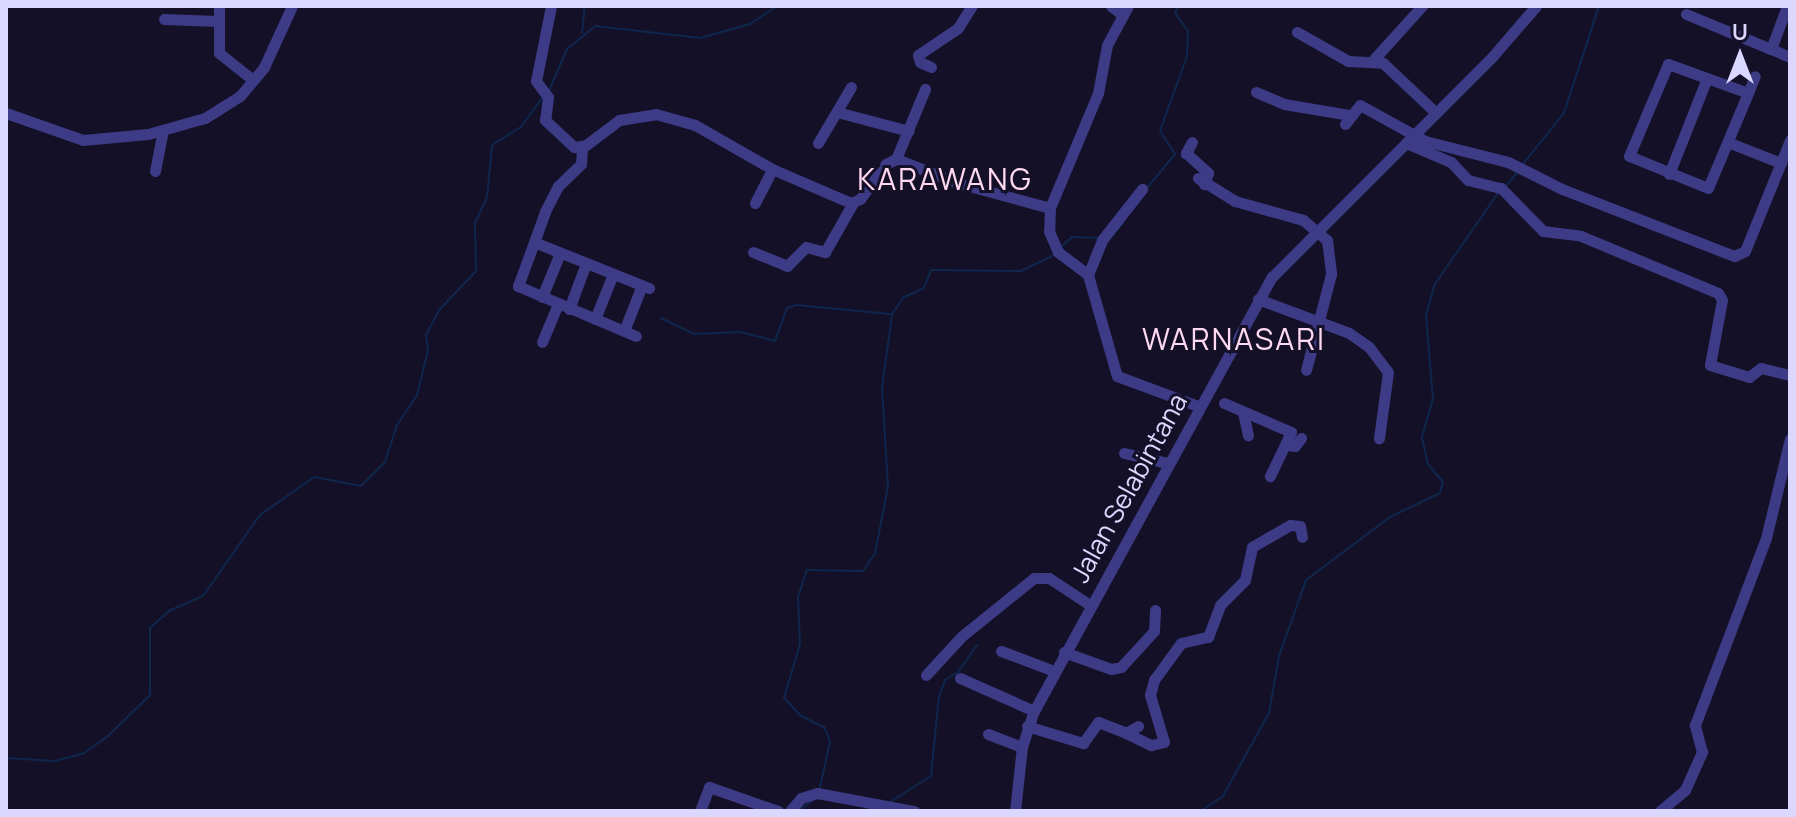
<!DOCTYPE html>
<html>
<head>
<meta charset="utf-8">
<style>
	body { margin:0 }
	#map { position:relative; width:1796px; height:817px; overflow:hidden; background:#141028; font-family:Manrope,sans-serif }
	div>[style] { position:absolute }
	.stream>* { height:2px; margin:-1px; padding:0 1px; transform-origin:1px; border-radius:1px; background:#0f274d }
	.minor>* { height:11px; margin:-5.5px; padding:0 5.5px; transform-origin:5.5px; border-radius:5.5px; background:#3d3b86 }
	span { translate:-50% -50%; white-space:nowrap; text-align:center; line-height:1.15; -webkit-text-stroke:6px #141028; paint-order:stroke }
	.street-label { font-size:26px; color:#dbd7ff }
	.quarter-label { font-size:30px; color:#ffd9f1; letter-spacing:2px }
	.frame { position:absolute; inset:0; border:8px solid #dbd7ff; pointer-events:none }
	.north { position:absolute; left:1700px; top:16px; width:80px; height:80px; -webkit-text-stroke:6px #141028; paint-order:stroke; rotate:0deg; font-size:22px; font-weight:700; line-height:32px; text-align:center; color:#dbd7ff }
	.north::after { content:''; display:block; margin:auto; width:28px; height:36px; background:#dbd7ff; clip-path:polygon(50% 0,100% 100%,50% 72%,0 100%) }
</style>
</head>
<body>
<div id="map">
	<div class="stream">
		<i style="left:582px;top:33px;width:27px;rotate:-84deg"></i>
		<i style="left:549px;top:91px;width:46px;rotate:-66.8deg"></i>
		<i style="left:567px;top:49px;width:36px;rotate:-39deg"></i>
		<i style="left:595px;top:26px;width:106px;rotate:6.5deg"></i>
		<i style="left:700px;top:38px;width:52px;rotate:-15.6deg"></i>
		<i style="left:750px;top:24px;width:33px;rotate:-33deg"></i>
		<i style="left:1523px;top:164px;width:65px;rotate:-51.2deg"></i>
		<i style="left:1564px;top:113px;width:113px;rotate:-71.9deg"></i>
		<i style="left:1506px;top:186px;width:17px;rotate:-50deg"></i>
		<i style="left:1147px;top:188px;width:44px;rotate:-50.5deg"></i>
		<i style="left:1175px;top:154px;width:27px;rotate:-123deg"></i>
		<i style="left:1160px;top:131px;width:80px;rotate:-70.2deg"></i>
		<i style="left:1187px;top:56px;width:25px;rotate:-88deg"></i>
		<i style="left:1188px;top:31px;width:22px;rotate:-126deg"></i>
		<i style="left:1175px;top:13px;width:8px;rotate:-60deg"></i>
		<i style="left:1109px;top:239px;width:21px;rotate:-49deg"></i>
		<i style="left:1061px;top:247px;width:15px;rotate:-42deg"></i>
		<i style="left:1072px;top:237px;width:27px;rotate:2deg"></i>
		<i style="left:892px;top:314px;width:21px;rotate:-55deg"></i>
		<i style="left:904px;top:297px;width:22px;rotate:-24deg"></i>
		<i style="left:924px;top:288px;width:19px;rotate:-69deg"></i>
		<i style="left:931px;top:270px;width:90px;rotate:0.6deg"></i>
		<i style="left:1021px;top:271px;width:37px;rotate:-26deg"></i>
		<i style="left:661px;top:318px;width:37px;rotate:26deg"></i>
		<i style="left:694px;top:334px;width:46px;rotate:-2.5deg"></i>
		<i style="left:740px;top:332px;width:36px;rotate:14deg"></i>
		<i style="left:775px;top:341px;width:35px;rotate:-70deg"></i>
		<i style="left:787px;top:308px;width:9px;rotate:-18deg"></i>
		<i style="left:796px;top:305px;width:95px;rotate:5.4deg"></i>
		<i style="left:6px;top:758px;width:49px;rotate:3.5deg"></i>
		<i style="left:55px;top:761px;width:30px;rotate:-15deg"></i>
		<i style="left:84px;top:753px;width:29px;rotate:-35deg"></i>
		<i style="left:108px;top:736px;width:59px;rotate:-44.3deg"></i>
		<i style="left:150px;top:695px;width:67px;rotate:-90deg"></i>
		<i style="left:150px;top:628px;width:25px;rotate:-42deg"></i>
		<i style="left:169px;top:611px;width:37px;rotate:-24deg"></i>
		<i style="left:203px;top:596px;width:99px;rotate:-54.9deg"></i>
		<i style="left:260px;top:515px;width:66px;rotate:-35.1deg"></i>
		<i style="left:314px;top:477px;width:48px;rotate:10.8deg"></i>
		<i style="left:361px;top:486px;width:34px;rotate:-45deg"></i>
		<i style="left:385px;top:462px;width:39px;rotate:-72deg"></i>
		<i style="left:397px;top:425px;width:36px;rotate:-56deg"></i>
		<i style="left:417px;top:395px;width:46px;rotate:-76.3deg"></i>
		<i style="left:428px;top:350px;width:15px;rotate:-98deg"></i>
		<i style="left:426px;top:335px;width:30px;rotate:-62deg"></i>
		<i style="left:440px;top:309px;width:52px;rotate:-46.5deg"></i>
		<i style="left:476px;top:271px;width:48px;rotate:-91.2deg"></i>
		<i style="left:475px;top:223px;width:29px;rotate:-65deg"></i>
		<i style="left:487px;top:197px;width:52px;rotate:-84.5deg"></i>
		<i style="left:492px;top:145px;width:34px;rotate:-32deg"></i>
		<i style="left:521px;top:127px;width:36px;rotate:-54deg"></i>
		<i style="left:820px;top:787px;width:46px;rotate:-77.5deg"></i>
		<i style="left:830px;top:742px;width:15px;rotate:-110deg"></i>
		<i style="left:825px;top:728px;width:27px;rotate:-153deg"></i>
		<i style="left:801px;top:716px;width:25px;rotate:-133deg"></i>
		<i style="left:784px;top:698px;width:56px;rotate:-73.5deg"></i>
		<i style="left:800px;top:644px;width:47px;rotate:-92.4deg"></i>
		<i style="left:798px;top:597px;width:28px;rotate:-72deg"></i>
		<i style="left:807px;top:570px;width:56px;rotate:1deg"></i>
		<i style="left:863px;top:571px;width:22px;rotate:-56deg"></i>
		<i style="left:875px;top:553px;width:67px;rotate:-78.9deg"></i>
		<i style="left:888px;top:487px;width:99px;rotate:-93.5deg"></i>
		<i style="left:882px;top:388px;width:74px;rotate:-82.2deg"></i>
		<i style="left:890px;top:802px;width:49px;rotate:-32.4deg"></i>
		<i style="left:931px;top:776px;width:80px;rotate:-84.3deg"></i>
		<i style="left:939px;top:696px;width:17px;rotate:-69deg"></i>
		<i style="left:945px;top:680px;width:15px;rotate:-32deg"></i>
		<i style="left:958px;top:672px;width:33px;rotate:-55deg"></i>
		<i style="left:798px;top:811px;width:19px;rotate:-36deg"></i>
		<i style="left:1201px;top:811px;width:27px;rotate:-34deg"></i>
		<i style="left:1223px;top:796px;width:95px;rotate:-61deg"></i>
		<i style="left:1269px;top:713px;width:58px;rotate:-80deg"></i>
		<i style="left:1279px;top:656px;width:81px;rotate:-70.4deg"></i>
		<i style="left:1306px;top:580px;width:105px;rotate:-36.9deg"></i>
		<i style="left:1390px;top:517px;width:55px;rotate:-25.6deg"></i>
		<i style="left:1440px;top:493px;width:11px;rotate:-75deg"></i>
		<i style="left:1443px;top:482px;width:23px;rotate:-130deg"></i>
		<i style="left:1428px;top:464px;width:28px;rotate:-103deg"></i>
		<i style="left:1422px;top:437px;width:40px;rotate:-74deg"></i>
		<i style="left:1433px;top:399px;width:84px;rotate:-94.8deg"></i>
		<i style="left:1426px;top:315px;width:32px;rotate:-74deg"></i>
		<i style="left:1435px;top:284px;width:111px;rotate:-55.3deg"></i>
	</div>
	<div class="minor">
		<i style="left:219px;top:6px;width:47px;rotate:90deg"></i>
		<i style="left:219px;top:53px;width:43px;rotate:38.5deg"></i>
		<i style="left:551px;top:6px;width:76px;rotate:101.3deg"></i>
		<i style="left:536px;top:81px;width:20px;rotate:53deg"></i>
		<i style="left:548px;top:97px;width:23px;rotate:97deg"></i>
		<i style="left:545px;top:120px;width:40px;rotate:43deg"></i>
		<i style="left:574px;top:147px;width:12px;rotate:-9deg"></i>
		<i style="left:586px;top:145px;width:41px;rotate:-37.1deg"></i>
		<i style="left:619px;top:120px;width:37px;rotate:-9deg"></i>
		<i style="left:656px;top:114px;width:41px;rotate:15.8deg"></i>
		<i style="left:695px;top:125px;width:89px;rotate:29.7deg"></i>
		<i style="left:772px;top:169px;width:86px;rotate:23.3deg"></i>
		<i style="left:851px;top:203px;width:10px;rotate:-24deg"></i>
		<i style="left:860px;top:199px;width:44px;rotate:-53.4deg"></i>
		<i style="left:886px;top:164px;width:11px;rotate:-27deg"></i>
		<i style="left:896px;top:159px;width:66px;rotate:21.2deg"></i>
		<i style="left:958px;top:183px;width:95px;rotate:15.2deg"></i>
		<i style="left:1111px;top:6px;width:15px;rotate:37deg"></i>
		<i style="left:1128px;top:6px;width:44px;rotate:118.3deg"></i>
		<i style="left:1107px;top:45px;width:49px;rotate:100.6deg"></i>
		<i style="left:1098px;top:93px;width:125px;rotate:112.7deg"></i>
		<i style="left:1050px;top:208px;width:23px;rotate:92deg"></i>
		<i style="left:1049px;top:231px;width:23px;rotate:67deg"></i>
		<i style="left:1058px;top:252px;width:38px;rotate:37deg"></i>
		<i style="left:1088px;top:275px;width:105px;rotate:74deg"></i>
		<i style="left:1117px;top:376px;width:86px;rotate:20.3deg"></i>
		<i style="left:1787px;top:6px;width:46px;rotate:110.4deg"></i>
		<i style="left:1771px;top:49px;width:21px;rotate:23deg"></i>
		<i style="left:1686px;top:14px;width:92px;rotate:22.4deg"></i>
		<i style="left:164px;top:19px;width:53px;rotate:2.2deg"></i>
		<i style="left:1297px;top:32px;width:59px;rotate:29.6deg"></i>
		<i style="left:1348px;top:61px;width:35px;rotate:3deg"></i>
		<i style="left:1383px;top:63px;width:73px;rotate:43.3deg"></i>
		<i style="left:1374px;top:59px;width:72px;rotate:-47.8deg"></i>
		<i style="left:1668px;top:64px;width:85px;rotate:19.9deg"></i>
		<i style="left:1748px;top:93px;width:103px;rotate:112.8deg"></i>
		<i style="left:1708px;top:188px;width:85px;rotate:-157.9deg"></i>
		<i style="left:1629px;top:156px;width:100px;rotate:-67deg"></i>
		<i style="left:931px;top:67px;width:12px;rotate:-156deg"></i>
		<i style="left:920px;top:62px;width:7px;rotate:-106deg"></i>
		<i style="left:918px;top:55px;width:48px;rotate:-34deg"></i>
		<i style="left:958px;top:28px;width:26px;rotate:-58deg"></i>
		<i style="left:1256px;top:92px;width:30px;rotate:23deg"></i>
		<i style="left:1284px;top:104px;width:67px;rotate:9.5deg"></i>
		<i style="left:1748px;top:93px;width:18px;rotate:-68deg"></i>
		<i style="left:837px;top:112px;width:74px;rotate:14.8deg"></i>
		<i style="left:6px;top:113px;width:82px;rotate:19.3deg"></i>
		<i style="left:83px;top:140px;width:65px;rotate:-5.3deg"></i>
		<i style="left:148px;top:134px;width:59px;rotate:-15.7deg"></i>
		<i style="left:205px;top:118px;width:41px;rotate:-32.2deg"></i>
		<i style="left:240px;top:96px;width:38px;rotate:-50deg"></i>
		<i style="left:264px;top:67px;width:67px;rotate:-65.3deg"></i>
		<i style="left:1345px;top:124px;width:24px;rotate:-52deg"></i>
		<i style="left:1360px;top:105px;width:74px;rotate:29deg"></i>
		<i style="left:1425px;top:141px;width:86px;rotate:14.2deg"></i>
		<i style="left:1508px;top:162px;width:60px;rotate:26.6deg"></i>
		<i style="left:1562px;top:189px;width:185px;rotate:21.3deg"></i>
		<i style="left:1734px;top:256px;width:12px;rotate:-24deg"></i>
		<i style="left:1745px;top:251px;width:120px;rotate:-67.9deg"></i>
		<i style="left:1192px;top:142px;width:13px;rotate:119deg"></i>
		<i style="left:1186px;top:153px;width:30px;rotate:42deg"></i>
		<i style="left:1208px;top:173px;width:12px;rotate:110deg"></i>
		<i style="left:818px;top:143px;width:65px;rotate:-59.5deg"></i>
		<i style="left:1406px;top:143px;width:49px;rotate:22.9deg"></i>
		<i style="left:1451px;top:162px;width:25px;rotate:47deg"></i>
		<i style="left:1468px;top:180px;width:34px;rotate:14deg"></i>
		<i style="left:1501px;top:188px;width:60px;rotate:45.7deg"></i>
		<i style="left:1543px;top:231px;width:38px;rotate:7deg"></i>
		<i style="left:1581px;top:236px;width:148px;rotate:22.6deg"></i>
		<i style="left:1718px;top:293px;width:8px;rotate:60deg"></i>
		<i style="left:1722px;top:300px;width:66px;rotate:100.5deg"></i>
		<i style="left:1710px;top:365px;width:41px;rotate:17.1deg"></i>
		<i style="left:1749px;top:377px;width:15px;rotate:-37deg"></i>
		<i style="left:1761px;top:368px;width:30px;rotate:14deg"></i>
		<i style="left:1730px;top:143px;width:55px;rotate:21.4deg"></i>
		<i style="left:582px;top:147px;width:17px;rotate:93deg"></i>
		<i style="left:581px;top:164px;width:32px;rotate:136deg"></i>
		<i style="left:558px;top:186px;width:29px;rotate:117deg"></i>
		<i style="left:545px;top:212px;width:79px;rotate:110deg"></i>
		<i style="left:518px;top:286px;width:128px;rotate:23deg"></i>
		<i style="left:896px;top:159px;width:76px;rotate:-67.5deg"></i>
		<i style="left:155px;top:171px;width:42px;rotate:-79deg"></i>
		<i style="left:1669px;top:174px;width:103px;rotate:-68.4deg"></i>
		<i style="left:1198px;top:178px;width:44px;rotate:31.9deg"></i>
		<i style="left:1235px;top:201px;width:71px;rotate:15.6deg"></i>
		<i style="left:1303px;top:220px;width:31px;rotate:40deg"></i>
		<i style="left:1327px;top:240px;width:34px;rotate:83deg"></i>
		<i style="left:1331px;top:274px;width:99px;rotate:104.6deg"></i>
		<i style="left:755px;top:203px;width:38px;rotate:-63deg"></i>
		<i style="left:534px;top:242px;width:124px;rotate:21.8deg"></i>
		<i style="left:753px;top:252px;width:37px;rotate:22deg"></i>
		<i style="left:787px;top:266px;width:27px;rotate:-45deg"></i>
		<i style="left:806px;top:247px;width:20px;rotate:15deg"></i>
		<i style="left:825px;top:252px;width:56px;rotate:-60.3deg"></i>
		<i style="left:1088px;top:275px;width:38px;rotate:-68deg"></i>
		<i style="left:1102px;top:240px;width:65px;rotate:-51.9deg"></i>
		<i style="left:542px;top:297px;width:48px;rotate:-67.8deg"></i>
		<i style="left:1258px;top:299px;width:97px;rotate:20.5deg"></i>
		<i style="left:1349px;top:333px;width:24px;rotate:35deg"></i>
		<i style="left:1369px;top:347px;width:31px;rotate:53deg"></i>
		<i style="left:1388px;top:372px;width:67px;rotate:97.8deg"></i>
		<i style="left:569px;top:309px;width:49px;rotate:-69.7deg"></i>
		<i style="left:595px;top:319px;width:48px;rotate:-68.2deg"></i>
		<i style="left:624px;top:331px;width:49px;rotate:-68.6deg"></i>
		<i style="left:542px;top:342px;width:41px;rotate:-67.2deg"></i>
		<i style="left:1224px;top:403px;width:73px;rotate:23.4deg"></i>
		<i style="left:1291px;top:432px;width:49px;rotate:115.5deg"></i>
		<i style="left:1243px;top:412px;width:24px;rotate:78deg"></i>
		<i style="left:1287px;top:445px;width:8px;rotate:7deg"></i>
		<i style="left:1295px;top:446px;width:10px;rotate:-53deg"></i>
		<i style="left:1124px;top:453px;width:44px;rotate:13.1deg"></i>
		<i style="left:1001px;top:651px;width:57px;rotate:20.7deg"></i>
		<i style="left:1064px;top:652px;width:50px;rotate:19.9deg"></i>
		<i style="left:1111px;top:669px;width:10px;rotate:-11deg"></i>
		<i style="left:1121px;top:667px;width:49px;rotate:-47.5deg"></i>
		<i style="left:1154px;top:631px;width:21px;rotate:-87deg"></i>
		<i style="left:926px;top:675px;width:53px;rotate:-47.3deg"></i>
		<i style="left:962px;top:636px;width:92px;rotate:-38.9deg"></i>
		<i style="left:1034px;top:578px;width:15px"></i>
		<i style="left:1049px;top:578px;width:49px;rotate:33.4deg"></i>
		<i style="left:960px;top:678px;width:81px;rotate:24deg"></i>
		<i style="left:1027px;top:726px;width:59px;rotate:16.9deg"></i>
		<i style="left:1083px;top:743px;width:26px;rotate:-54deg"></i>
		<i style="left:1098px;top:722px;width:30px;rotate:21deg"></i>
		<i style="left:1126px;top:733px;width:14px;rotate:-30deg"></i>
		<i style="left:1126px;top:733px;width:28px;rotate:26deg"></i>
		<i style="left:1151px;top:745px;width:13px;rotate:-13deg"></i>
		<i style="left:1164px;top:742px;width:49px;rotate:-106.6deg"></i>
		<i style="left:1150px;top:695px;width:16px;rotate:-75deg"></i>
		<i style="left:1154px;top:680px;width:46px;rotate:-53.9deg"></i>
		<i style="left:1181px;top:643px;width:28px;rotate:-13deg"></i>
		<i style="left:1208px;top:637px;width:34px;rotate:-69deg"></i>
		<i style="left:1220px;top:605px;width:35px;rotate:-45deg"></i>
		<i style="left:1245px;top:580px;width:34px;rotate:-78deg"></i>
		<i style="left:1252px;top:547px;width:44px;rotate:-30.1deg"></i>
		<i style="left:1290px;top:525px;width:10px;rotate:6deg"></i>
		<i style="left:1300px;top:526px;width:11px;rotate:80deg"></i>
		<i style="left:988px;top:734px;width:36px;rotate:21deg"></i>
		<i style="left:700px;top:811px;width:26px;rotate:-69deg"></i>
		<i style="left:709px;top:787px;width:73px;rotate:19.2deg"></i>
		<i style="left:790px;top:811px;width:17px;rotate:-50deg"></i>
		<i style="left:801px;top:798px;width:17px;rotate:-17deg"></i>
		<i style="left:817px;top:793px;width:99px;rotate:10.5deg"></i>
		<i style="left:1015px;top:811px;width:64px;rotate:-83.8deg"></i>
		<i style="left:1022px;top:747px;width:38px;rotate:-72deg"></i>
		<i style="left:1034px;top:711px;width:495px;rotate:-61.3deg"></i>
		<i style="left:1272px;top:277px;width:311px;rotate:-45deg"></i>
		<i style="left:1492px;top:57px;width:67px;rotate:-49.2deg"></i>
		<i style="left:1660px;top:811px;width:33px;rotate:-40deg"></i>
		<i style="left:1685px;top:790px;width:42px;rotate:-65.9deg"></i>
		<i style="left:1702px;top:752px;width:28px;rotate:-105deg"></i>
		<i style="left:1695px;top:725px;width:200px;rotate:-69.2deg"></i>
		<i style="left:1766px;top:538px;width:102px;rotate:-76.4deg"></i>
	</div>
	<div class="street-label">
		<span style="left:1129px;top:488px;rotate:-61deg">Jalan Selabintana</span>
	</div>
	<div class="quarter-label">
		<span style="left:945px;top:179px">KARAWANG</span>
		<span style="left:1234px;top:339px">WARNASARI</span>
	</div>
	<div class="frame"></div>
	<div class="north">U</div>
</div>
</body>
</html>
